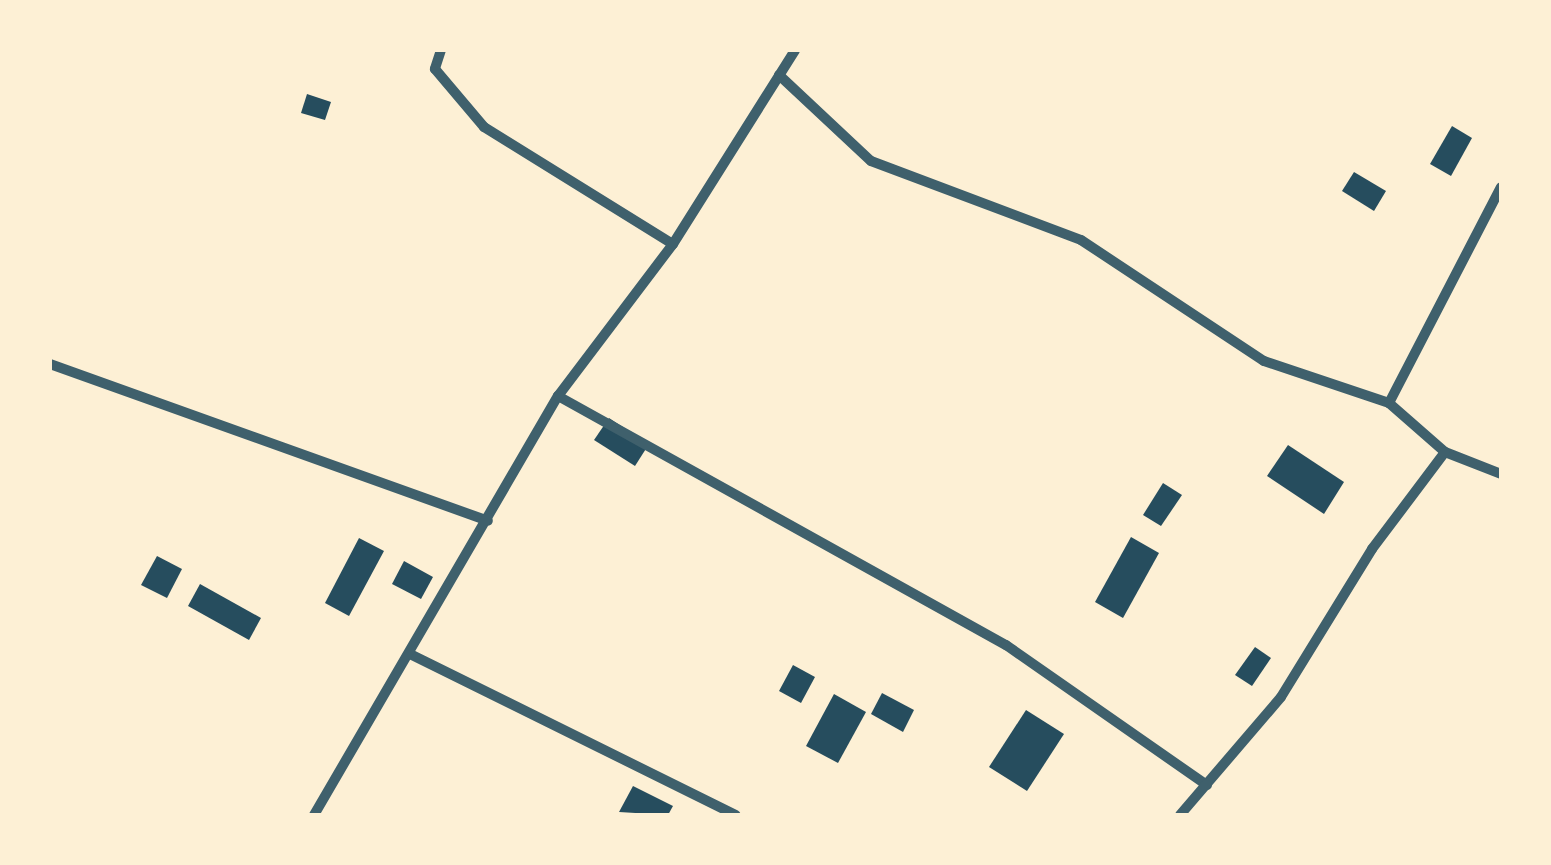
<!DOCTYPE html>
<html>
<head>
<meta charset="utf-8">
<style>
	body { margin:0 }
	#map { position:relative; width:1551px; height:865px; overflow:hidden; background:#fdf0d5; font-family:"Alegreya Sans",sans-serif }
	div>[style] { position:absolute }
	.building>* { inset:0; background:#264d5e }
	.minor>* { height:10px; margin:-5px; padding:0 5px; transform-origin:5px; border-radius:5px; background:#3f606c }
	span { translate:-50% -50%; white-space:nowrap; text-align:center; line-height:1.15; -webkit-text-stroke:8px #fdf0d5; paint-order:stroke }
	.frame { position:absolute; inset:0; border:52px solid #fdf0d5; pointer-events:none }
</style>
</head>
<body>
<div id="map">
	<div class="building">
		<i style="clip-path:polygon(307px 94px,331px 102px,325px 120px,301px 113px)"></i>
		<i style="clip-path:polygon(1452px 126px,1472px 138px,1451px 176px,1430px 164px)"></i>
		<i style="clip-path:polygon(1354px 172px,1386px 191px,1374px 211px,1342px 191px)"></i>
		<i style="clip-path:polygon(609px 418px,649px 444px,635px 466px,594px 440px)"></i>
		<i style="clip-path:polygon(1288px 445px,1344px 482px,1324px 514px,1267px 476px)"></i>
		<i style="clip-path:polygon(1163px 483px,1182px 495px,1161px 526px,1143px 515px)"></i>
		<i style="clip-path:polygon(1131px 537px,1159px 553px,1123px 618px,1095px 602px)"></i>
		<i style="clip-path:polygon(359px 538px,384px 551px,349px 616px,325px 603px)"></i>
		<i style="clip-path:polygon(157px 556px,182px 569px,167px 598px,141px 585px)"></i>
		<i style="clip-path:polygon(404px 561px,433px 577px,421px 599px,392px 584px)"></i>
		<i style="clip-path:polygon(200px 584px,261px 618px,249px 640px,188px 606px)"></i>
		<i style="clip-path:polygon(1255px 647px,1271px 658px,1252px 686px,1235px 675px)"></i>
		<i style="clip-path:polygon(793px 665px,815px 677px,801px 703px,779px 691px)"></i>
		<i style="clip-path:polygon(882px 693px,914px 710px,903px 732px,871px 714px)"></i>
		<i style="clip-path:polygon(834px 694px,866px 712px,838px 763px,806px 746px)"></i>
		<i style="clip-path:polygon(1026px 710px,1064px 734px,1027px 791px,989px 767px)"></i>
		<i style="clip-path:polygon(633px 786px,673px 806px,668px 815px,619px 812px)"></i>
	</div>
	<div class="minor">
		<i style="left:441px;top:50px;width:20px;rotate:108deg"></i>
		<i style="left:435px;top:69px;width:76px;rotate:49.8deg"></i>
		<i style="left:484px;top:127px;width:222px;rotate:31.8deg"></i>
		<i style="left:779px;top:75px;width:126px;rotate:43.1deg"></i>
		<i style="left:871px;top:161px;width:224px;rotate:20.6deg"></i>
		<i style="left:1081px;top:240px;width:219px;rotate:33.5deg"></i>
		<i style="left:1264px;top:361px;width:132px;rotate:18.6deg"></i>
		<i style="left:1389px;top:403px;width:74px;rotate:41.2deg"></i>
		<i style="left:1445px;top:452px;width:60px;rotate:21.4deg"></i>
		<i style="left:50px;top:364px;width:465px;rotate:19.7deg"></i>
		<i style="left:558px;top:396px;width:513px;rotate:29.07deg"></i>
		<i style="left:1006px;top:645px;width:245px;rotate:34.9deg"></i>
		<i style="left:1389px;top:403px;width:243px;rotate:-62.6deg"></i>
		<i style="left:412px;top:655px;width:361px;rotate:26.3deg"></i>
		<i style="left:314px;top:815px;width:485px;rotate:-59.8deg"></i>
		<i style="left:558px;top:396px;width:191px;rotate:-52.9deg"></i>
		<i style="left:673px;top:244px;width:229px;rotate:-57.8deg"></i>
		<i style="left:1180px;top:815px;width:155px;rotate:-49.4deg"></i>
		<i style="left:1281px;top:697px;width:174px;rotate:-58.4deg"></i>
		<i style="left:1372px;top:549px;width:121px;rotate:-53deg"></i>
	</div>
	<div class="frame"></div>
</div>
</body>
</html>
